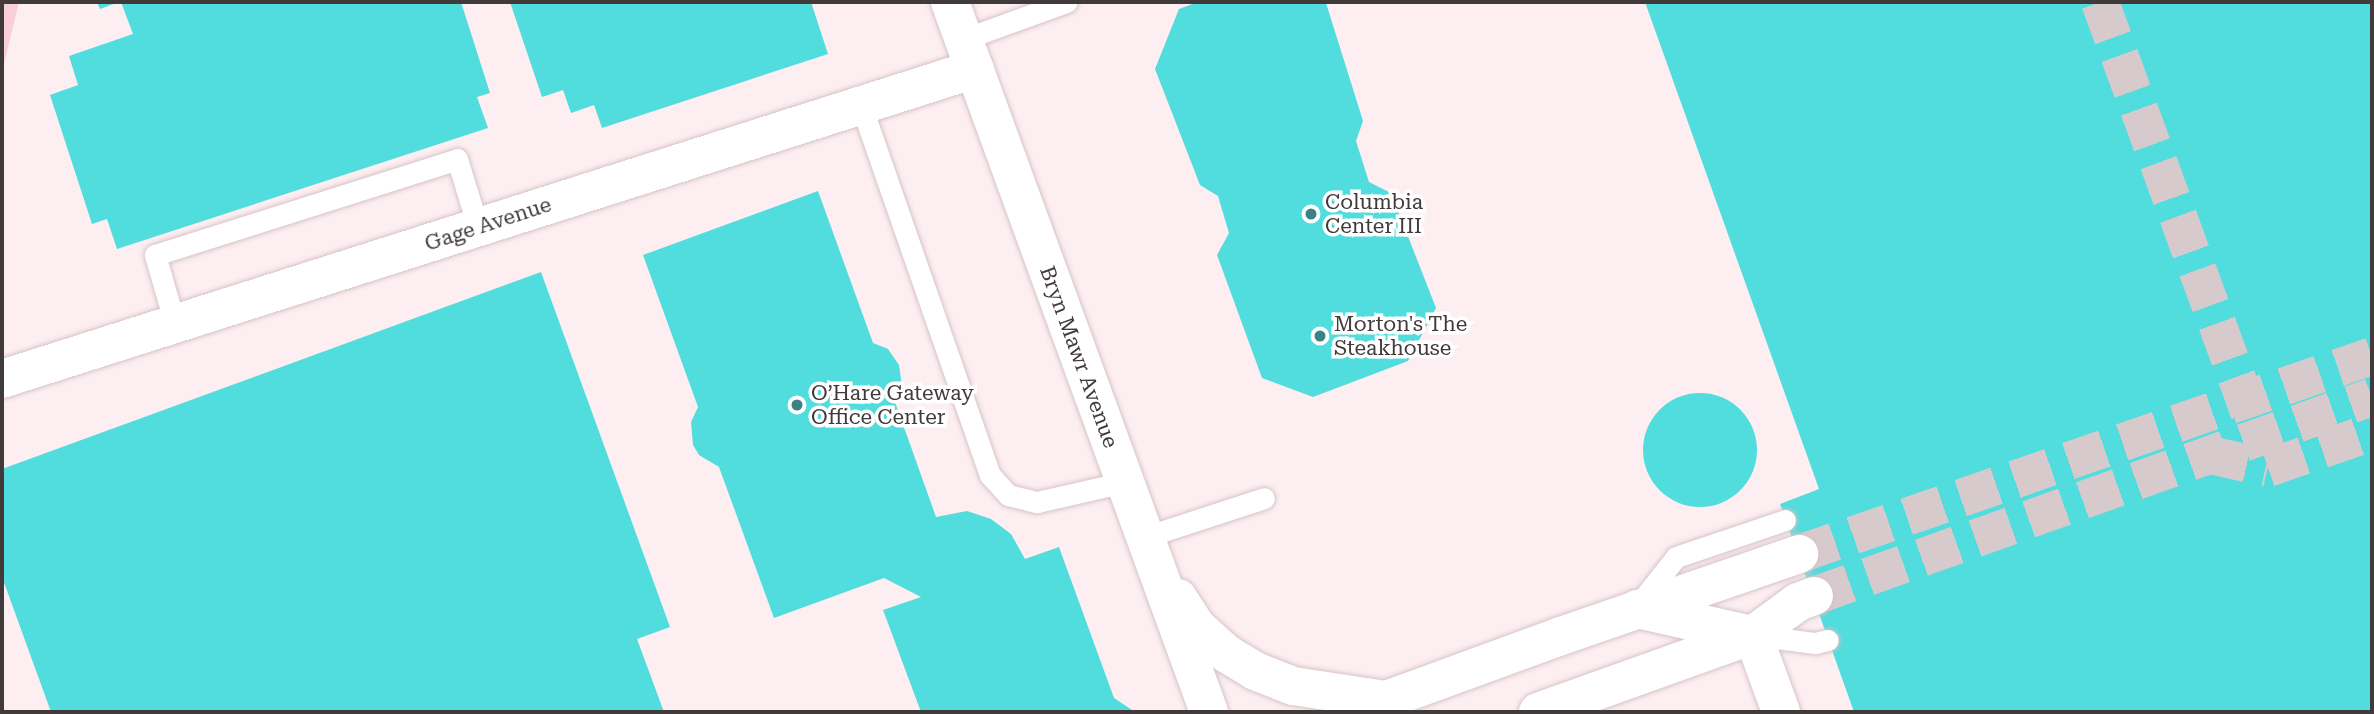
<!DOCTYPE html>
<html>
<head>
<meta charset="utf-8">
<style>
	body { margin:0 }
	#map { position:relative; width:2374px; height:714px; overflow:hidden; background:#fdeef1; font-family:"Roboto Serif",serif }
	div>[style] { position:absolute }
	.green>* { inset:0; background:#facfd8 }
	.building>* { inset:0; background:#51dcdd }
	.round { border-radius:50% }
	.street-tunnel>* { height:38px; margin-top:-19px; transform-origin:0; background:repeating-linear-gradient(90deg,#d7cacd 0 38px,transparent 0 57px) }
	.roads { filter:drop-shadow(0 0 2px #d6c4c8) drop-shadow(0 0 2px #d6c4c8) }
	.lane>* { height:21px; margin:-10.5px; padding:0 10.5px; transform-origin:10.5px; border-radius:10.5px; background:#fff }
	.street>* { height:38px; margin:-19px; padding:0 19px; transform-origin:19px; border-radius:19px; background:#fff }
	.dots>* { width:19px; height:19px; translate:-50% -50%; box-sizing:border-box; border:4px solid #fff; border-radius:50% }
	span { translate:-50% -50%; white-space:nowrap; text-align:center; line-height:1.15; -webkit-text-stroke:7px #fff; paint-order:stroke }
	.poi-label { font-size:21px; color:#413a3b }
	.left { translate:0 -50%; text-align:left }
	.street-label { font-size:21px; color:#413a3b }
	.frame { position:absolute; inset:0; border:4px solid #413a3b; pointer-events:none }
</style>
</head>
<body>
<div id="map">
	<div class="green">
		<i style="clip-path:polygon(2px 2px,19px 2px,2px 72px)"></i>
	</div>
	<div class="building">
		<i style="clip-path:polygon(97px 2px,119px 2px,100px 9px)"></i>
		<i style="clip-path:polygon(121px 2px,461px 2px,490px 93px,477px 97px,488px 128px,117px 249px,107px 219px,92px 224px,50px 95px,78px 85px,69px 56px,133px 34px)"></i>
		<i style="clip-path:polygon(510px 2px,811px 2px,828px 54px,602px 128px,594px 105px,571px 113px,563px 90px,542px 97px)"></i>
		<i style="clip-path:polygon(1198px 2px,1326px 3px,1363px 121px,1356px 141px,1369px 182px,1391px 193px,1436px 308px,1408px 361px,1313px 397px,1262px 378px,1217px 255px,1229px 233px,1218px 196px,1200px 185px,1155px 69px,1179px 9px)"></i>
		<i style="clip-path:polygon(1645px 2px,2372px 2px,2372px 712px,1854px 712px,1780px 504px,1819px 489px)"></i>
		<i style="clip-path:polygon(818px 191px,873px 343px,888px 349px,899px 365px,902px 386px,895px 402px,936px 517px,967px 511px,991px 519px,1011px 534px,1025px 559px,1059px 547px,1114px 698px,1135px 712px,921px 712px,883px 610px,921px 597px,884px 578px,774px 618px,719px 467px,699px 455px,693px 445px,691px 422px,698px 407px,643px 255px)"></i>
		<i style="clip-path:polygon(541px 272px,670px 627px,637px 639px,664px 712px,51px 712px,2px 577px,2px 469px)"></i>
		<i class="round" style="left:1643px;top:393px;width:114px;height:114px"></i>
	</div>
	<div class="street-tunnel">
		<i style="left:2100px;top:2px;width:449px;rotate:70deg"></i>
		<i style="left:2210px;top:455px;width:59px;rotate:12.6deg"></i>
		<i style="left:2268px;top:468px;width:110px;rotate:-19.1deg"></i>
		<i style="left:1799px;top:554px;width:606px;rotate:-19.06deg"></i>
		<i style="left:1814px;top:596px;width:592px;rotate:-19.63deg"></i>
	</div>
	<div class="roads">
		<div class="lane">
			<i style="left:964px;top:39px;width:109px;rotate:-19.9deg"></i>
			<i style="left:861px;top:105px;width:392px;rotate:70.8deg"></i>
			<i style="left:990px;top:475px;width:27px;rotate:48deg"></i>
			<i style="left:1008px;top:495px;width:30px;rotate:14deg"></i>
			<i style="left:1037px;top:502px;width:90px;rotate:-12.8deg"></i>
			<i style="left:175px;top:324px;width:72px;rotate:-106.2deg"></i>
			<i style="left:155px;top:255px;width:317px;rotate:-17.6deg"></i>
			<i style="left:457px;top:159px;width:71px;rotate:72.8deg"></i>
			<i style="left:1145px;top:537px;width:125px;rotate:-18.1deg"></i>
			<i style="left:1638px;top:605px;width:61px;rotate:-51.6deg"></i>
			<i style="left:1676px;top:557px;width:115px;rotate:-18.7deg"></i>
			<i style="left:1753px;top:635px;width:63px;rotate:7.4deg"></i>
			<i style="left:1815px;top:643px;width:13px;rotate:-13deg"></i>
		</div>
		<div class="street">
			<i style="left:950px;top:2px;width:756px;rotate:69.96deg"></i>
			<i style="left:2px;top:379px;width:1021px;rotate:-17.67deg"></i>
			<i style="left:1178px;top:598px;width:35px;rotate:57deg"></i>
			<i style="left:1197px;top:627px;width:40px;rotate:42deg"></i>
			<i style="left:1227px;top:654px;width:33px;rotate:31deg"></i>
			<i style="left:1255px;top:671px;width:41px;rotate:21.5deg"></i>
			<i style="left:1293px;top:686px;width:94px;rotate:8.6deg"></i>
			<i style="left:1637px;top:609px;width:118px;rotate:12.7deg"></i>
			<i style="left:1753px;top:635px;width:82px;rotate:70deg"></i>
			<i style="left:1362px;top:712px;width:27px;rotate:-27deg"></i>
			<i style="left:1386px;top:700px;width:186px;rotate:-20.1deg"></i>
			<i style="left:1561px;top:636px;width:252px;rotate:-19deg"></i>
			<i style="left:1538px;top:712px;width:228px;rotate:-19.7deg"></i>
			<i style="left:1753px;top:635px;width:56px;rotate:-36.3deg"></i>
			<i style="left:1798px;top:602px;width:17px;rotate:-21deg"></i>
		</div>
	</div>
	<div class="dots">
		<i style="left:1311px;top:214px;background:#3a8283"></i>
		<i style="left:1320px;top:336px;background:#3a8283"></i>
		<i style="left:797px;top:405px;background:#3a8283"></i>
	</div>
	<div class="poi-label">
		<span class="left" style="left:1325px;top:214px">Columbia<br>Center III</span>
		<span class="left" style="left:1334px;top:336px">Morton's The<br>Steakhouse</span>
		<span class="left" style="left:811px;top:405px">O’Hare Gateway<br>Office Center</span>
	</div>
	<div class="street-label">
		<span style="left:488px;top:224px;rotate:-18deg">Gage Avenue</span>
		<span style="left:1079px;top:357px;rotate:70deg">Bryn Mawr Avenue</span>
	</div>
	<div class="frame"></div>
</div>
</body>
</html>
